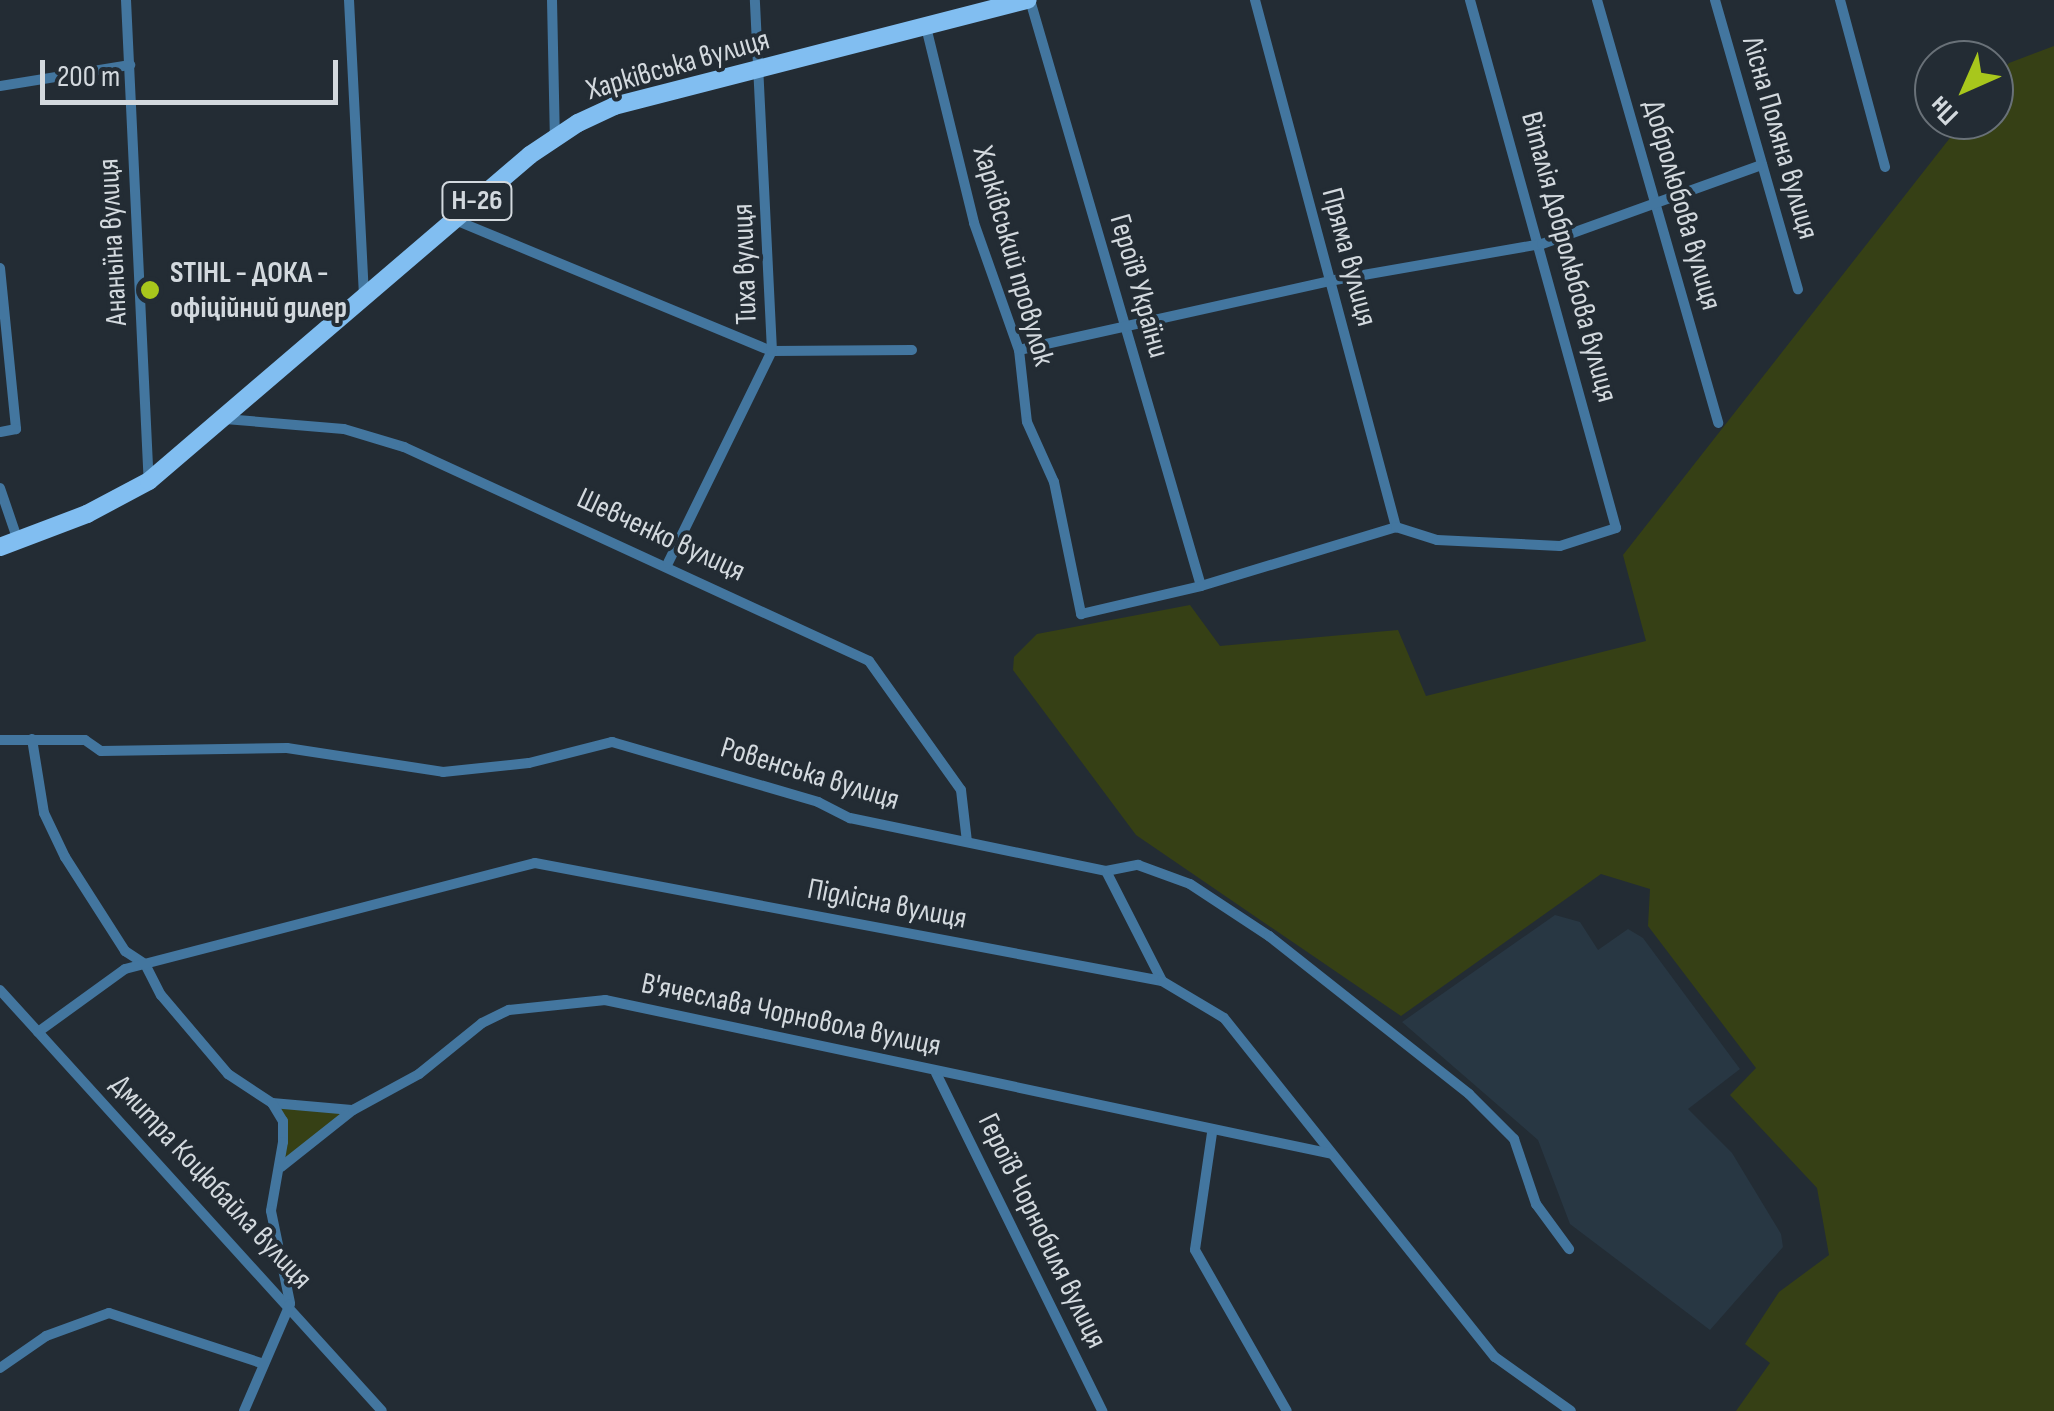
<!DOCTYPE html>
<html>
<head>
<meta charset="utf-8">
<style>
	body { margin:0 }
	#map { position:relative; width:2054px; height:1411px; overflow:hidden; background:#232c34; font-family:"Sofia Sans Condensed",sans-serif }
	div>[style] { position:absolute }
	.built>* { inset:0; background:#283743 }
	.green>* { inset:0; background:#364015 }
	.street>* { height:10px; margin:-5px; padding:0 5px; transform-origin:5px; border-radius:5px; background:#43769f }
	.primary>* { height:18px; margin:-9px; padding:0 9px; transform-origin:9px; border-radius:9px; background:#81bef1 }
	.dots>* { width:28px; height:28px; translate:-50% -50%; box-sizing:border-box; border:5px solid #232c34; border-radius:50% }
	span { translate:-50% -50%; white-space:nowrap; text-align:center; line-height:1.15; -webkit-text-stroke:8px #232c34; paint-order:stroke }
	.shield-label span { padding:2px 8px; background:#232c34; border:2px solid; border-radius:8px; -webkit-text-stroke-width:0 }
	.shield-label { font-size:28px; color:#d3d9de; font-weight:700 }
	.street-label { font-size:30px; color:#d3d9de }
	.poi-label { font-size:30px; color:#d3d9de; font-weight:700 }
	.left { translate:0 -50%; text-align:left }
	.north { position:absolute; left:1914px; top:40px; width:100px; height:100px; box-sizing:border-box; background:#232c34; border:2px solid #697178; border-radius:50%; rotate:225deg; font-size:28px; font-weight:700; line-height:40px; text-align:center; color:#d3d9de }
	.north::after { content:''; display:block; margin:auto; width:35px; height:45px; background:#a8c71c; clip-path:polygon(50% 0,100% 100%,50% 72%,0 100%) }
	.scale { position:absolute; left:40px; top:60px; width:298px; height:45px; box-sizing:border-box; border:5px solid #d3d9de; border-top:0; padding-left:12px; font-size:30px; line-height:35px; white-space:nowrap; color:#d3d9de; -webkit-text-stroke:8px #232c34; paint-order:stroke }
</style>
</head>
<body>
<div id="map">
	<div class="built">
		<i style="clip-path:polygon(1555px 915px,1580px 922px,1598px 950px,1628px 929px,1643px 938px,1740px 1069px,1688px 1109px,1732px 1153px,1781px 1234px,1783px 1247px,1710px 1330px,1570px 1224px,1538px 1140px,1402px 1022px)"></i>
	</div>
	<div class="green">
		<i style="clip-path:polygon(2054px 46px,2054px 1411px,1736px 1411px,1770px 1363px,1745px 1344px,1779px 1292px,1829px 1255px,1817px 1188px,1730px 1095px,1756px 1068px,1648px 926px,1650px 889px,1601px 874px,1401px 1016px,1136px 835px,1013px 670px,1014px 657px,1037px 634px,1190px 605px,1220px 646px,1398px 630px,1426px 696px,1646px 641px,1623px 555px,1964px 120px,1994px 120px,1994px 81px,2009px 63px)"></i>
		<i style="clip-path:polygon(272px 1103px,353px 1110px,281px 1167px,281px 1117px)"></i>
	</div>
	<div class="street">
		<i style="left:126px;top:0;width:481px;rotate:87.3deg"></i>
		<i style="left:349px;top:0;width:299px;rotate:87.1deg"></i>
		<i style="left:552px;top:0;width:138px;rotate:88.8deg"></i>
		<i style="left:1030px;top:0;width:610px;rotate:73.73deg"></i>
		<i style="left:1255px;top:0;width:546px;rotate:75.02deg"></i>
		<i style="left:1597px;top:0;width:440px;rotate:74deg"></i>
		<i style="left:1715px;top:0;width:301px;rotate:74deg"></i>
		<i style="left:1840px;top:0;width:173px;rotate:74.9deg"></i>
		<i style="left:926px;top:27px;width:202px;rotate:76.2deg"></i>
		<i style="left:974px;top:223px;width:135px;rotate:70.5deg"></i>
		<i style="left:1019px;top:350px;width:72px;rotate:83.7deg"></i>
		<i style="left:1027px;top:422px;width:66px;rotate:65.8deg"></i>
		<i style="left:1054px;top:482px;width:135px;rotate:78.4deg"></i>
		<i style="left:1081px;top:614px;width:123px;rotate:-13.1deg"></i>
		<i style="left:1201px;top:586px;width:204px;rotate:-16.8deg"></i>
		<i style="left:1396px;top:527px;width:43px;rotate:17.6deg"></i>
		<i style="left:1437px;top:540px;width:123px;rotate:2.8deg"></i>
		<i style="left:1560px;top:546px;width:59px;rotate:-17.8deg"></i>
		<i style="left:1616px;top:528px;width:548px;rotate:-105.46deg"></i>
		<i style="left:0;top:86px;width:132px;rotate:-9.2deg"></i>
		<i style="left:455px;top:220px;width:343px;rotate:22.5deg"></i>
		<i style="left:772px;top:351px;width:140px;rotate:-0.4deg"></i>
		<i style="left:0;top:268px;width:162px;rotate:84.3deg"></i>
		<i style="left:16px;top:429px;width:16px;rotate:169deg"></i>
		<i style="left:1019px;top:350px;width:318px;rotate:-12.5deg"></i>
		<i style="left:1329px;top:281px;width:216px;rotate:-9.9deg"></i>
		<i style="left:1542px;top:244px;width:234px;rotate:-19.8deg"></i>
		<i style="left:225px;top:419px;width:119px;rotate:4.8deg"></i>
		<i style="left:344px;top:429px;width:63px;rotate:16.7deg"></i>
		<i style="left:404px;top:447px;width:512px;rotate:24.71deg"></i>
		<i style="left:869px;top:661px;width:158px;rotate:54.5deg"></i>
		<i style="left:961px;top:790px;width:52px;rotate:83.4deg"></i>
		<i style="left:0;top:488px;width:56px;rotate:71.2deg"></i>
		<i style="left:668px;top:563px;width:236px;rotate:-63.9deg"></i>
		<i style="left:772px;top:351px;width:351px;rotate:-92.8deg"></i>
		<i style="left:32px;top:739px;width:75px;rotate:80.8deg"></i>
		<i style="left:44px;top:813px;width:49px;rotate:64.5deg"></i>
		<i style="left:65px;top:857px;width:112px;rotate:57.4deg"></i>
		<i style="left:125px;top:951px;width:24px;rotate:33deg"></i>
		<i style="left:145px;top:964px;width:35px;rotate:63deg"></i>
		<i style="left:161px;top:995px;width:104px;rotate:49.7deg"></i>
		<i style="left:228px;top:1074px;width:53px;rotate:33.4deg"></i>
		<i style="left:272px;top:1103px;width:80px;rotate:5deg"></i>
		<i style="left:0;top:740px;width:85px"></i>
		<i style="left:85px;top:740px;width:19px;rotate:35deg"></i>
		<i style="left:101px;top:751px;width:186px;rotate:-0.9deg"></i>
		<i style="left:287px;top:748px;width:158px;rotate:8.7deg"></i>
		<i style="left:443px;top:772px;width:86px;rotate:-6deg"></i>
		<i style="left:529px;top:763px;width:86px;rotate:-14.2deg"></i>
		<i style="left:612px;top:742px;width:215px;rotate:16.2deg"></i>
		<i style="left:818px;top:802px;width:36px;rotate:27deg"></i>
		<i style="left:850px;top:818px;width:261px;rotate:11.7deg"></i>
		<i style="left:1106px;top:871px;width:33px;rotate:-11deg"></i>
		<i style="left:1138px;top:865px;width:55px;rotate:20.1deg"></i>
		<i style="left:1190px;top:884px;width:95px;rotate:33.4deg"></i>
		<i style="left:1269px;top:936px;width:255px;rotate:38.3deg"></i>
		<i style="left:1469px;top:1094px;width:64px;rotate:45deg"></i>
		<i style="left:1514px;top:1139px;width:69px;rotate:71.3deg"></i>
		<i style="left:1536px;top:1204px;width:56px;rotate:53.7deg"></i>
		<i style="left:1106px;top:871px;width:123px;rotate:63deg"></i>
		<i style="left:0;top:990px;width:568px;rotate:47.78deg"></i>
		<i style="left:38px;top:1032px;width:107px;rotate:-35.9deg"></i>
		<i style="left:125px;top:969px;width:423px;rotate:-14.5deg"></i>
		<i style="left:535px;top:863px;width:638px;rotate:10.66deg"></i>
		<i style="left:1162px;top:981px;width:72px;rotate:30.8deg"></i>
		<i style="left:1224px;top:1018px;width:434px;rotate:51.4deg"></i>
		<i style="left:1495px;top:1357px;width:93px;rotate:35.4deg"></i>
		<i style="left:936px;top:1073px;width:377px;rotate:63.8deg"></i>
		<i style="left:272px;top:1103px;width:21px;rotate:59deg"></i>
		<i style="left:283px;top:1121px;width:21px;rotate:90deg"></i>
		<i style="left:283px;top:1142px;width:70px;rotate:99.9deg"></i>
		<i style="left:271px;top:1211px;width:94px;rotate:78.3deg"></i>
		<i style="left:1212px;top:1133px;width:118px;rotate:98.3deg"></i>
		<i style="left:1195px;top:1250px;width:185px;rotate:60.3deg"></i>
		<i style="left:281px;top:1167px;width:92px;rotate:-38.4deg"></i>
		<i style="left:353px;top:1110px;width:75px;rotate:-28.6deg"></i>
		<i style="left:419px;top:1074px;width:81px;rotate:-39deg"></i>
		<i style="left:482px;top:1023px;width:30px;rotate:-26deg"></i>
		<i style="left:509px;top:1010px;width:97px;rotate:-5.9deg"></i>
		<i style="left:605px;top:1000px;width:743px;rotate:11.96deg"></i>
		<i style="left:0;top:1368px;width:56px;rotate:-34.8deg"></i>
		<i style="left:46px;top:1336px;width:67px;rotate:-20.1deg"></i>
		<i style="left:109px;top:1313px;width:163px;rotate:18.2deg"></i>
		<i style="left:244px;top:1411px;width:116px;rotate:-66.7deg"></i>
	</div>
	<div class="primary">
		<i style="left:0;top:547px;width:93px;rotate:-20.8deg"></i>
		<i style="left:87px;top:514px;width:70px;rotate:-28deg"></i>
		<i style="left:149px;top:481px;width:501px;rotate:-40.55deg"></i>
		<i style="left:530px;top:155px;width:58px;rotate:-33.7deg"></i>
		<i style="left:578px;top:123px;width:40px;rotate:-25deg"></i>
		<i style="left:614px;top:106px;width:427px;rotate:-14.4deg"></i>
	</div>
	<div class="dots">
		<i style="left:150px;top:290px;background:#a8c71c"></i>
	</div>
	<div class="shield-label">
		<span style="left:477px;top:201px">Н-26</span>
	</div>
	<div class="street-label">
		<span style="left:678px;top:65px;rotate:-16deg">Харківська вулиця</span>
		<span style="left:1780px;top:138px;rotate:74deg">Лісна Поляна вулиця</span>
		<span style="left:1682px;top:205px;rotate:74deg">Добролюбова вулиця</span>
		<span style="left:113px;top:242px;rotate:-93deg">Ананьїна вулиця</span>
		<span style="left:1013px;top:256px;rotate:74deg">Харківський провулок</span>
		<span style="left:1349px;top:257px;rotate:75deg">Пряма вулиця</span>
		<span style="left:1569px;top:257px;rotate:75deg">Віталія Добролюбова вулиця</span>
		<span style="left:745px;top:264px;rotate:-92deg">Тиха вулиця</span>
		<span style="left:1139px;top:286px;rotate:74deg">Героїв України</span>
		<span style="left:661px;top:535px;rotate:25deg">Шевченко вулиця</span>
		<span style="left:810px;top:774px;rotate:17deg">Ровенська вулиця</span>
		<span style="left:887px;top:904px;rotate:11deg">Підлісна вулиця</span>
		<span style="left:791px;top:1015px;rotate:12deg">В'ячеслава Чорновола вулиця</span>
		<span style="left:211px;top:1182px;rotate:47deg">Дмитра Коцюбайла вулиця</span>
		<span style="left:1042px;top:1231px;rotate:64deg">Героїв Чорнобиля вулиця</span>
	</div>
	<div class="poi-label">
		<span class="left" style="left:170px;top:290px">STIHL - ДОКА -<br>офіційний дилер</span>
	</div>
	<div class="north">Пн</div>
	<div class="scale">200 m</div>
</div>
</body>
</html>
